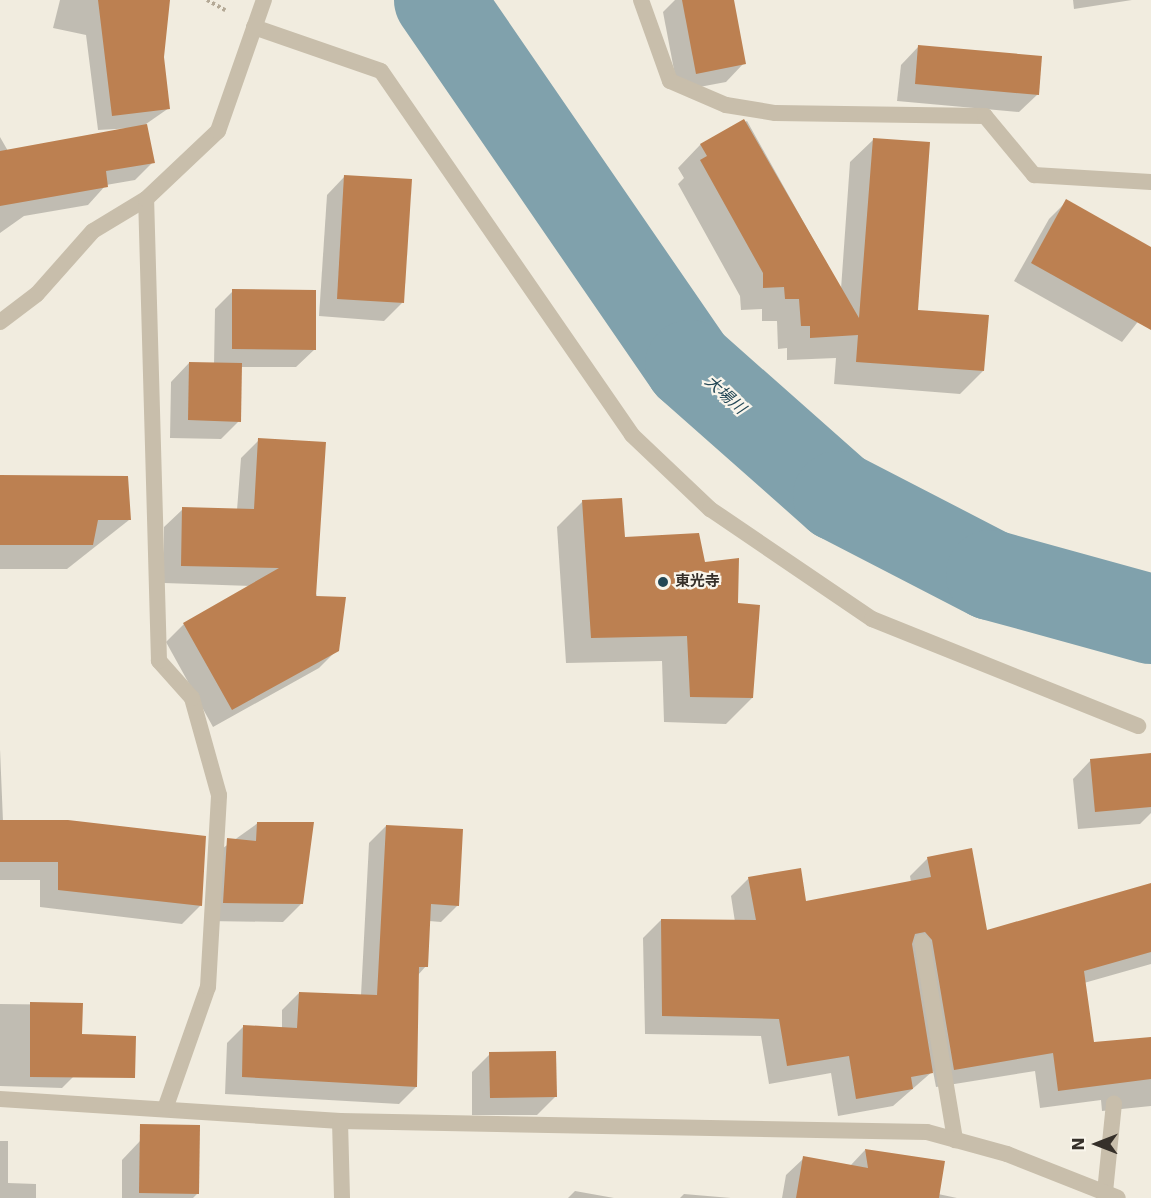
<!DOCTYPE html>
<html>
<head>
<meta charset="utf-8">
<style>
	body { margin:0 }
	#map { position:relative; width:1151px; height:1198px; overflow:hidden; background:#f1ecdf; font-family:"DejaVu Sans","Noto Sans JP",sans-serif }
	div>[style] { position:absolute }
	.shadow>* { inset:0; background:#0003 }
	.river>* { height:90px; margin:-45px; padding:0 45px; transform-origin:45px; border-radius:45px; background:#80a1ac }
	.building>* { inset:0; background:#bc8051 }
	.path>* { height:4px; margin-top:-2px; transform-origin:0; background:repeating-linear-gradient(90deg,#b4a996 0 3px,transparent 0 6px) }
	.service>* { height:16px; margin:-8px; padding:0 8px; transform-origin:8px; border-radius:8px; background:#c8beab }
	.minor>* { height:16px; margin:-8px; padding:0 8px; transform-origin:8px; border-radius:8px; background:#c8beab }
	.dots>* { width:16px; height:16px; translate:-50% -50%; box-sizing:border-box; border:3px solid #f9f5eb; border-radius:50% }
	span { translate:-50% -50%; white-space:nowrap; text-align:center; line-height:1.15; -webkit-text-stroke:4.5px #f9f5eb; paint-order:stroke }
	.poi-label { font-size:15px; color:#36302a; font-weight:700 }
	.left { translate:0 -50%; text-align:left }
	.water-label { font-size:16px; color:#234755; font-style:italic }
	.north { position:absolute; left:1067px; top:1114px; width:60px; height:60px; -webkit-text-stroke:4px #f9f5eb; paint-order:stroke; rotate:270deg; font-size:16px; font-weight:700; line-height:24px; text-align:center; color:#36302a }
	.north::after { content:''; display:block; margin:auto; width:21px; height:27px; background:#36302a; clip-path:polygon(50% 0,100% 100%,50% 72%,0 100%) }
</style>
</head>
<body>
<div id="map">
	<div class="shadow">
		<i style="clip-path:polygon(60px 0,168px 0,162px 57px,169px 108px,146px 124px,153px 162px,135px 180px,106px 185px,88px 205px,24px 216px,0 233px,0 137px,8px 151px,134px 128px,98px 130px,86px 35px,53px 28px)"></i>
		<i style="clip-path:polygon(675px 0,732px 0,744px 63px,726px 82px,678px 91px,663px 12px)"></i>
		<i style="clip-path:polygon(1073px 0,1132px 0,1074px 9px)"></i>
		<i style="clip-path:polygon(919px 46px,1038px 94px,1019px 112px,897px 101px,901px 65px)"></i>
		<i style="clip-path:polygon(747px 121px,841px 289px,850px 162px,873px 140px,917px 312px,983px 371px,960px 394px,834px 384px,836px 358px,787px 360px,787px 348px,778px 349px,777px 321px,762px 321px,762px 309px,741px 310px,740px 296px,678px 184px,684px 178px,678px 168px,700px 145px)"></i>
		<i style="clip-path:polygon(345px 176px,402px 303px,384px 321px,319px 316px,327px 195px)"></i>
		<i style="clip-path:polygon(1067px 201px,1151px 249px,1151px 305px,1122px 342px,1014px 281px,1049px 219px)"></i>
		<i style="clip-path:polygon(233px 291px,315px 349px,296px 367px,241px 367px,239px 421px,221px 439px,170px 438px,171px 382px,189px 363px,214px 364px,215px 309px)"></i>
		<i style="clip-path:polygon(259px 440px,337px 650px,319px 668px,213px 727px,166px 642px,184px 624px,251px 586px,164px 583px,164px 527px,183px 509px,237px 510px,241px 458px)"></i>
		<i style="clip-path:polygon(0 477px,129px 520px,67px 569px,0 569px)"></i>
		<i style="clip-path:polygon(583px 501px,624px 538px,703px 563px,736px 604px,752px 698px,726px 724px,664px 722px,662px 661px,566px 663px,557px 527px)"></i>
		<i style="clip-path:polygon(0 749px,3px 821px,201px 905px,182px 924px,40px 907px,40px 880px,0 880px)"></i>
		<i style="clip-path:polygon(1151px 755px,1151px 813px,1140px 824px,1078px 829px,1073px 779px,1091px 760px)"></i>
		<i style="clip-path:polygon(258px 823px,301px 904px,283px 922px,206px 921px,209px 858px)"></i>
		<i style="clip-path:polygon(386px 826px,458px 905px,441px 922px,429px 921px,426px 966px,418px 975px,416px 1087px,399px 1104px,225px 1094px,227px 1043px,244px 1026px,282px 1028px,282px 1010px,299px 993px,361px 995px,369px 843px)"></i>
		<i style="clip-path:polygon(928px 858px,986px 932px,1151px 885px,1151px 964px,1084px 983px,1092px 1044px,1151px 1039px,1151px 1106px,1102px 1111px,1101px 1100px,1040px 1108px,1035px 1071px,936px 1087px,933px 1071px,893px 1106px,838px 1116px,831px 1073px,769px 1084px,761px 1036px,645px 1034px,643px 938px,661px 920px,735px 922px,731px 896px,749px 878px,805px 903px,911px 882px,910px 876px)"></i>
		<i style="clip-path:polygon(0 1004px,81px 1005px,80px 1070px,62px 1088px,0 1086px)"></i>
		<i style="clip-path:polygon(490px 1054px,556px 1096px,537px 1115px,472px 1115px,472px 1072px)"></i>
		<i style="clip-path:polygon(0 1141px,8px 1141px,8px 1183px,36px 1184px,36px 1198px,0 1198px)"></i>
		<i style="clip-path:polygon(140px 1141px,198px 1193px,193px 1198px,122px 1198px,122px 1160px)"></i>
		<i style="clip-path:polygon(865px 1150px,938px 1194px,957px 1198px,782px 1198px,786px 1175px,804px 1158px,850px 1166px)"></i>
		<i style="clip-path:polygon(575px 1191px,614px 1198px,568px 1198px)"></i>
		<i style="clip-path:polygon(684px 1194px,731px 1198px,680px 1198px)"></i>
	</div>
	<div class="river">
		<i style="left:439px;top:0;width:443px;rotate:55.5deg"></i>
		<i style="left:690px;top:365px;width:198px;rotate:41.5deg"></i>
		<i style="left:838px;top:496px;width:172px;rotate:27.3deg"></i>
		<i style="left:991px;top:575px;width:166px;rotate:15.4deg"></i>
	</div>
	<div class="building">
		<i style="clip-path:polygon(98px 0,170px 0,164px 57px,170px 109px,112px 116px)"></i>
		<i style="clip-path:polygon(682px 0,734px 0,746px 64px,696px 74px)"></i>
		<i style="clip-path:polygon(918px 45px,1042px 56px,1039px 95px,915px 84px)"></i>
		<i style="clip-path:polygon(744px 119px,859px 318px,873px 138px,930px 142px,918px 310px,989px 315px,984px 371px,856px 362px,858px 335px,810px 338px,810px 326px,801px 326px,799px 299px,785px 299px,784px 287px,763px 288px,763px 273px,700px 160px,707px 156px,700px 144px)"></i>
		<i style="clip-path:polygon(147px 124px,155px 163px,106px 171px,108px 187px,0 206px,0 151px)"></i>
		<i style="clip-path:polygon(344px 175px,412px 179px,404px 303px,337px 299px)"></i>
		<i style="clip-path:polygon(1066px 199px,1151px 247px,1151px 330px,1031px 263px)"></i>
		<i style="clip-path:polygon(232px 289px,316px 290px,316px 350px,232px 349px)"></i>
		<i style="clip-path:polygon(189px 362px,242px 363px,241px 422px,188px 420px)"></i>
		<i style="clip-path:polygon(258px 438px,326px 442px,316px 596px,346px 597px,339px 651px,232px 710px,183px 623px,279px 568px,181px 566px,182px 507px,254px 509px)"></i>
		<i style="clip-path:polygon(0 475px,128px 476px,131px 520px,98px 520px,93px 545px,0 545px)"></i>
		<i style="clip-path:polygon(622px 498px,625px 537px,699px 533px,705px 562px,739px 558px,738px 603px,760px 605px,753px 698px,690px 697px,687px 636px,591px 638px,582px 500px)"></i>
		<i style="clip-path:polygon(1151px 753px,1151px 807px,1095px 812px,1090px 759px)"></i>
		<i style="clip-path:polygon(0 820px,68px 820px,206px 836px,202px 906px,58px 890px,58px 862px,0 862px)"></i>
		<i style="clip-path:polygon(257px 822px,314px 822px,303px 904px,223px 903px,227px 838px,256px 841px)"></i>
		<i style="clip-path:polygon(386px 825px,463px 829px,459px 906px,431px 904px,428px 967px,419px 967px,417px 1087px,242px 1077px,243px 1025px,297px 1028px,299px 992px,377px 995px)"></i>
		<i style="clip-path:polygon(972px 848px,987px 930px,1151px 883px,1151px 952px,1084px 971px,1094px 1042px,1151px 1037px,1151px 1079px,1058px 1091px,1053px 1053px,954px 1070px,932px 940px,925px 932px,915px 934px,912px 944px,933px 1073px,911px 1077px,913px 1089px,856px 1099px,849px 1056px,787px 1066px,779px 1019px,662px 1016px,661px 919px,756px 920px,748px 877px,801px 868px,806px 901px,931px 877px,927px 857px)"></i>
		<i style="clip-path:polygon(30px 1002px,83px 1003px,82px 1034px,136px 1036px,135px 1078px,30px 1077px)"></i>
		<i style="clip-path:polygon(556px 1051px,557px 1097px,490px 1098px,489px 1052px)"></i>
		<i style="clip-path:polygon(140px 1124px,200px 1125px,199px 1194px,139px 1193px)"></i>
		<i style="clip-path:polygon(865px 1149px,945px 1161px,939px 1198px,796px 1198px,803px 1156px,868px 1168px)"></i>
	</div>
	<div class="path">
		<i style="left:207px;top:0;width:21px;rotate:29deg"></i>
	</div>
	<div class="service">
		<i style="left:254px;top:27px;width:134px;rotate:19.1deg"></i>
		<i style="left:381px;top:71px;width:442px;rotate:55.4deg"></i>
		<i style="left:632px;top:435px;width:108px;rotate:43.5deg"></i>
		<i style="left:710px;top:509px;width:196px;rotate:34.2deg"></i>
		<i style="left:872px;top:619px;width:287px;rotate:21.9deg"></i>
		<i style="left:1105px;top:1192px;width:89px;rotate:-84.2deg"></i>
	</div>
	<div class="minor">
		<i style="left:641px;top:0;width:86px;rotate:70.3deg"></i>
		<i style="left:670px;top:81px;width:61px;rotate:23.2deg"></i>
		<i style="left:726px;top:105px;width:50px;rotate:9.3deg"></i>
		<i style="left:775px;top:113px;width:210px;rotate:0.8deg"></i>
		<i style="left:985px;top:116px;width:77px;rotate:50.3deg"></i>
		<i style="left:1034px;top:175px;width:117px;rotate:3.4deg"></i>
		<i style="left:0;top:322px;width:46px;rotate:-37.1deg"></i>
		<i style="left:37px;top:294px;width:84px;rotate:-48.4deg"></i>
		<i style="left:93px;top:231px;width:62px;rotate:-31.1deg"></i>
		<i style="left:922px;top:942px;width:201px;rotate:80.5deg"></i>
		<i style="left:0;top:1099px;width:341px;rotate:3.7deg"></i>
		<i style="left:340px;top:1121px;width:587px;rotate:1.07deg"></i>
		<i style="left:927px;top:1132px;width:83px;rotate:15.4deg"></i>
		<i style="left:1007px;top:1154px;width:119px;rotate:21.6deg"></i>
		<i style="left:166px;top:1106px;width:126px;rotate:-70.6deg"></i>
		<i style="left:208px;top:987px;width:192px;rotate:-86.7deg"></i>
		<i style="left:219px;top:795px;width:101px;rotate:-105.6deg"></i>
		<i style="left:192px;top:698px;width:50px;rotate:-131.7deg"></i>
		<i style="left:159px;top:661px;width:462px;rotate:-91.6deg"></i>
		<i style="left:146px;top:199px;width:99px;rotate:-43.4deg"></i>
		<i style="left:218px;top:131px;width:139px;rotate:-70.7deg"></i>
		<i style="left:340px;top:1121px;width:77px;rotate:88.5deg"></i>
	</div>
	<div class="dots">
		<i style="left:663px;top:582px;background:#234755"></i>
	</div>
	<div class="poi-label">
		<span class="left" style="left:675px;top:582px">東光寺</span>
	</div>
	<div class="water-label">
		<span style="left:725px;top:395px;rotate:42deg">大場川</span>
	</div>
	<div class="north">N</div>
</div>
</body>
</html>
